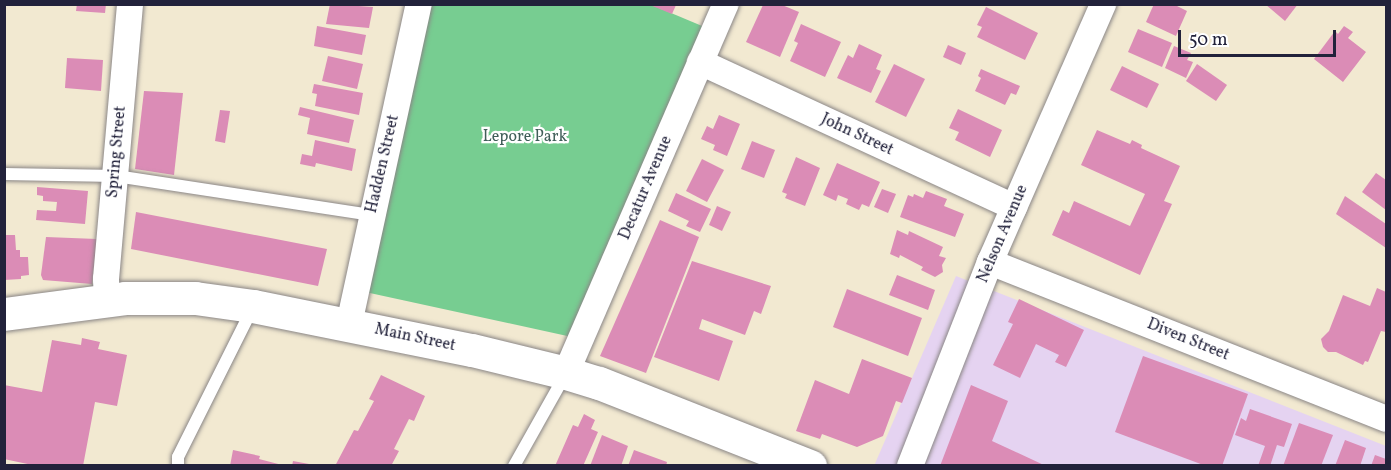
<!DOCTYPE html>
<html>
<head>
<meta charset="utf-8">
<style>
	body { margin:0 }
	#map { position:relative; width:1391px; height:470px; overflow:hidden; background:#f2e9d1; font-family:Vollkorn,serif }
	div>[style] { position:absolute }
	.built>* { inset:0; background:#e5d3f1 }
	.green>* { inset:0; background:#77cd91 }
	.building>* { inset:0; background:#db8cb6 }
	.roads { filter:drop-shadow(0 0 2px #8a8686) drop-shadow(0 0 2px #8a8686) }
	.service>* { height:12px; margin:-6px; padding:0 6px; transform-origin:6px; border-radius:6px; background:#fff }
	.minor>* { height:26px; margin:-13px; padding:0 13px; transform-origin:13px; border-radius:13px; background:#fff }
	.primary>* { height:33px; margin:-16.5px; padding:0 16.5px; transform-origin:16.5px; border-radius:16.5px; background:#fff }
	span { translate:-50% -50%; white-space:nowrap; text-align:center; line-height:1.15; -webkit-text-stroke:4.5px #fff; paint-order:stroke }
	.street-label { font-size:16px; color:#22223b }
	.park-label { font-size:16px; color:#405e59 }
	.frame { position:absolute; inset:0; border:6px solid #22223b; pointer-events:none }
	.scale { position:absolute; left:1178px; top:30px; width:158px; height:27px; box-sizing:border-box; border:3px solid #22223b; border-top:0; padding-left:8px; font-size:18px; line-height:21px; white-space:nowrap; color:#22223b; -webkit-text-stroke:4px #fff; paint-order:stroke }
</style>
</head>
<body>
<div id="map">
	<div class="built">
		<i style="clip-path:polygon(956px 276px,1386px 446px,1386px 466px,874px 466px)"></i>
	</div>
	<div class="green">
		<i style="clip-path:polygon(419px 5px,652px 5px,714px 31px,581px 339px,356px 290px)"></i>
	</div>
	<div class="building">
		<i style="clip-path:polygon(77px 4px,106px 4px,105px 13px,76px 11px)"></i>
		<i style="clip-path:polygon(330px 4px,373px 7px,369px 28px,326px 24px)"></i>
		<i style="clip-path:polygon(1154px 4px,1173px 4px,1187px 11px,1176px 36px,1146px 22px)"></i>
		<i style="clip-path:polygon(1265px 4px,1298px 4px,1285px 21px)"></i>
		<i style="clip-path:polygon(650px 5px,676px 5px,672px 14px)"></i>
		<i style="clip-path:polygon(763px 5px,782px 5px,799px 12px,780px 57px,746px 42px)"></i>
		<i style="clip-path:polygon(986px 7px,1038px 33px,1025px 60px,977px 37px,982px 27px,977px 25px)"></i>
		<i style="clip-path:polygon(801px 24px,841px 42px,825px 77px,790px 61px,798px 43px,794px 41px)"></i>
		<i style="clip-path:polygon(317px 26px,366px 35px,362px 55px,314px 46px)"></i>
		<i style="clip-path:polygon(1344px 26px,1353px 32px,1348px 38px,1366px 52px,1343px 82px,1314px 59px,1335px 31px,1338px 34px)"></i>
		<i style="clip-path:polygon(1138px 29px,1172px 43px,1162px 67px,1128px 52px)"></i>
		<i style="clip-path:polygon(859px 44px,882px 55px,876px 69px,881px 71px,871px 93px,837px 78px,848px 55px,853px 58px)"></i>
		<i style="clip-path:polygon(948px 45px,966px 53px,961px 65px,943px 57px)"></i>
		<i style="clip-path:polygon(1174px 46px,1191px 53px,1187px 60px,1193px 62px,1186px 78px,1165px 68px)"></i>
		<i style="clip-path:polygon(328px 56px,363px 64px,357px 89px,322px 81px)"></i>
		<i style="clip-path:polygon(67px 58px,103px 60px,101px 91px,65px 88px)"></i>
		<i style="clip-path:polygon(894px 64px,925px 79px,906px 117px,875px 102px)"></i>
		<i style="clip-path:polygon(1197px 64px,1227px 85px,1216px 101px,1186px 81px)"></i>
		<i style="clip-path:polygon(1122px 66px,1159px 84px,1147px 108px,1110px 90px)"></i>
		<i style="clip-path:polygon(981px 69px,1020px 86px,1016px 95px,1011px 93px,1005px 105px,975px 91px,981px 78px,978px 76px)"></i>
		<i style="clip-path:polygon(314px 84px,363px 93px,359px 115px,315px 106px,317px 94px,312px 93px)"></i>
		<i style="clip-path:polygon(144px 91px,183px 93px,174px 175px,135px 169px)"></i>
		<i style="clip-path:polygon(300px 107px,354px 120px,349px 143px,307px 134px,310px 118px,298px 115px)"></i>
		<i style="clip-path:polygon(958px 109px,1002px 130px,990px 157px,955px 140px,959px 132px,949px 128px)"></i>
		<i style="clip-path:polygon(220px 110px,230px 111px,225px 143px,215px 141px)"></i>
		<i style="clip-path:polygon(719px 115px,740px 124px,727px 156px,713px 150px,715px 145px,701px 139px,707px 126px,713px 129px)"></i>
		<i style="clip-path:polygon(1097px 130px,1130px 144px,1132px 140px,1142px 145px,1141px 148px,1180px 166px,1164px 201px,1172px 204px,1140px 275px,1052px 235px,1063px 210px,1069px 213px,1074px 201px,1130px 226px,1145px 194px,1081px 165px)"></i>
		<i style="clip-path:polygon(315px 140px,356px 149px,352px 171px,316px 163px,315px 167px,300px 164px,302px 154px,312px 156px)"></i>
		<i style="clip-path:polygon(752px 141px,775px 150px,764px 178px,741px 169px)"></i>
		<i style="clip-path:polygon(796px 157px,820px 168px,805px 206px,785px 198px,787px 194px,782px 192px)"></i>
		<i style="clip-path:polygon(702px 159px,724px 170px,707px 202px,686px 191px)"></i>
		<i style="clip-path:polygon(837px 163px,880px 182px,869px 207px,862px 204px,859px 210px,846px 204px,848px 199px,838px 195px,836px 201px,823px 195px)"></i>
		<i style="clip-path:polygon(1376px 173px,1386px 180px,1386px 210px,1362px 192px)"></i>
		<i style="clip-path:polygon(37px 187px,88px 191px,85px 224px,36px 220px,37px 210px,56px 211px,57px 202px,43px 201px,43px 196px,37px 195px)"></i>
		<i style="clip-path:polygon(882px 189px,896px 194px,888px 213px,874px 207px)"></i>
		<i style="clip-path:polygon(926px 191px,947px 199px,944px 206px,964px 214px,955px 237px,900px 217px,908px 195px,913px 197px,914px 194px,923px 198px)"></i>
		<i style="clip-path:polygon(676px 193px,711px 209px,700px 232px,686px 226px,689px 221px,668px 211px)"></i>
		<i style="clip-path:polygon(1345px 196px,1386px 224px,1386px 248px,1336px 214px)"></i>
		<i style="clip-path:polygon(717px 206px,731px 212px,722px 231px,709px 225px)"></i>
		<i style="clip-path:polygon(136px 212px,327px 249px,318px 286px,131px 249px)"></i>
		<i style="clip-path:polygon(660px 220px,699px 237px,646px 373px,600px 356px)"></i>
		<i style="clip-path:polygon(897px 230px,908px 235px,909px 231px,943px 247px,939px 256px,946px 258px,942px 265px,943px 272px,935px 277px,921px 270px,923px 267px,900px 255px,899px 258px,890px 254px)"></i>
		<i style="clip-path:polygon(4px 235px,15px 235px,16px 250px,20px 250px,20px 257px,28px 257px,29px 275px,21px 276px,21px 279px,4px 280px)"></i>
		<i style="clip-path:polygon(46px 237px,97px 239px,92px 284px,43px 280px,41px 275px)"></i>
		<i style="clip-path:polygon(692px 261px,771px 286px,761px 314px,754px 311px,745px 335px,702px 319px,699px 329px,733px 341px,719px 381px,654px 357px)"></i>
		<i style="clip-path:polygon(897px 275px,935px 290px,928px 310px,889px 295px)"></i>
		<i style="clip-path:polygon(1377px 288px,1386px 292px,1386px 332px,1381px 331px,1368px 362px,1365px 361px,1363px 365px,1336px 352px,1328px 352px,1323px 347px,1321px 339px,1329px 331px,1343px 295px,1370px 306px)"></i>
		<i style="clip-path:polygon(847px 289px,922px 318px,908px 356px,833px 327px)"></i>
		<i style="clip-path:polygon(1019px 299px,1084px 330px,1066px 367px,1055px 362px,1059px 355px,1036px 344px,1020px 378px,993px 365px,1013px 324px,1008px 322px)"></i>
		<i style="clip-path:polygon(82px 338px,100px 342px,98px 349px,127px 355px,117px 406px,95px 402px,83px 466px,37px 466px,4px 459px,4px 385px,42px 392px,52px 340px,81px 345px)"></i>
		<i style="clip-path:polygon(1143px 356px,1248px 394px,1222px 466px,1206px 466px,1115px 432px)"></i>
		<i style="clip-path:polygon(862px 359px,912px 378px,902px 403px,896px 401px,883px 436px,857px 447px,822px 434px,820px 439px,796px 431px,815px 380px,849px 394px)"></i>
		<i style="clip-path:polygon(381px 375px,425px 396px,414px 421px,409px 419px,394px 449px,399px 451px,391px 466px,335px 466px,354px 430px,358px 431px,374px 401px,369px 399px)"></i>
		<i style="clip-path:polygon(971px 385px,1008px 401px,992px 441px,1046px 466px,940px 466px)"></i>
		<i style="clip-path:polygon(1250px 409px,1292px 424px,1284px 447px,1277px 445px,1270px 466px,1258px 466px,1265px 446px,1235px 435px,1241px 418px,1246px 421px)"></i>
		<i style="clip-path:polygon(584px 414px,595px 420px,591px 429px,598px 432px,583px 466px,555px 466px,573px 425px,578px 427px)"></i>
		<i style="clip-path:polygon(1299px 423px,1333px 435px,1321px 466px,1283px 466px)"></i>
		<i style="clip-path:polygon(602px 435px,628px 446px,621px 466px,590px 466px)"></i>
		<i style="clip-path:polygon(1345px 440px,1366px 448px,1360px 466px,1335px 466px)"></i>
		<i style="clip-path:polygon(233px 450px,260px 456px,259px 459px,286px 466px,230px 466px)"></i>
		<i style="clip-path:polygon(634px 450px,667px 462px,666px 466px,628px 466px)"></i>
		<i style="clip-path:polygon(1375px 455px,1386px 459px,1386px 466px,1371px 466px)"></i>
		<i style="clip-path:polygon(293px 461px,309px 464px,309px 466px,292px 466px)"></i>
	</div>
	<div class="roads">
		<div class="service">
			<i style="left:4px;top:174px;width:112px;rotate:1deg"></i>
			<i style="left:116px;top:176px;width:259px;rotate:8.7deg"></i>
			<i style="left:178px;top:466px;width:9px;rotate:-90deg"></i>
			<i style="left:178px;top:457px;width:168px;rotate:-63.4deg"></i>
			<i style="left:514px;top:466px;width:104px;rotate:-60.7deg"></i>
		</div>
		<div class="minor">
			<i style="left:700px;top:62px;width:346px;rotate:24.8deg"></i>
			<i style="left:990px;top:262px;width:426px;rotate:21.6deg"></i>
			<i style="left:107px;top:299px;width:20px;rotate:-93deg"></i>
			<i style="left:106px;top:279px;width:276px;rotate:-85deg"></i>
			<i style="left:349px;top:324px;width:328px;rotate:-77.7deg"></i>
			<i style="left:566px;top:373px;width:402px;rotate:-66.6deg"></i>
			<i style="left:910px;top:466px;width:219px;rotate:-68.6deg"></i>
			<i style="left:990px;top:262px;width:282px;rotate:-66.3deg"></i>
		</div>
		<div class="primary">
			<i style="left:4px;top:314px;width:122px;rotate:-7.5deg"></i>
			<i style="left:125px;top:298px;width:70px"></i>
			<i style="left:195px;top:298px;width:59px;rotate:7.9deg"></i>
			<i style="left:253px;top:306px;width:223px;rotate:11.4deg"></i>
			<i style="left:472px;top:350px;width:97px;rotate:13.7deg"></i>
			<i style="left:566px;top:373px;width:34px;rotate:17deg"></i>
			<i style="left:599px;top:383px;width:227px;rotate:21.5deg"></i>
		</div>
	</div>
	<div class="street-label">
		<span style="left:857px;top:135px;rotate:25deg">John Street</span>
		<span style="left:117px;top:152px;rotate:-85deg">Spring Street</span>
		<span style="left:383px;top:164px;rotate:-77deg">Hadden Street</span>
		<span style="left:646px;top:188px;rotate:-67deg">Decatur Avenue</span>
		<span style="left:1003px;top:234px;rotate:-67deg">Nelson Avenue</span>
		<span style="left:415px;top:338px;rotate:12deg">Main Street</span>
		<span style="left:1188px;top:340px;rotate:22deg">Diven Street</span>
	</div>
	<div class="park-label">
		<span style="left:525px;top:137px">Lepore Park</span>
	</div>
	<div class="frame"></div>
	<div class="scale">50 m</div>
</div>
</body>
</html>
